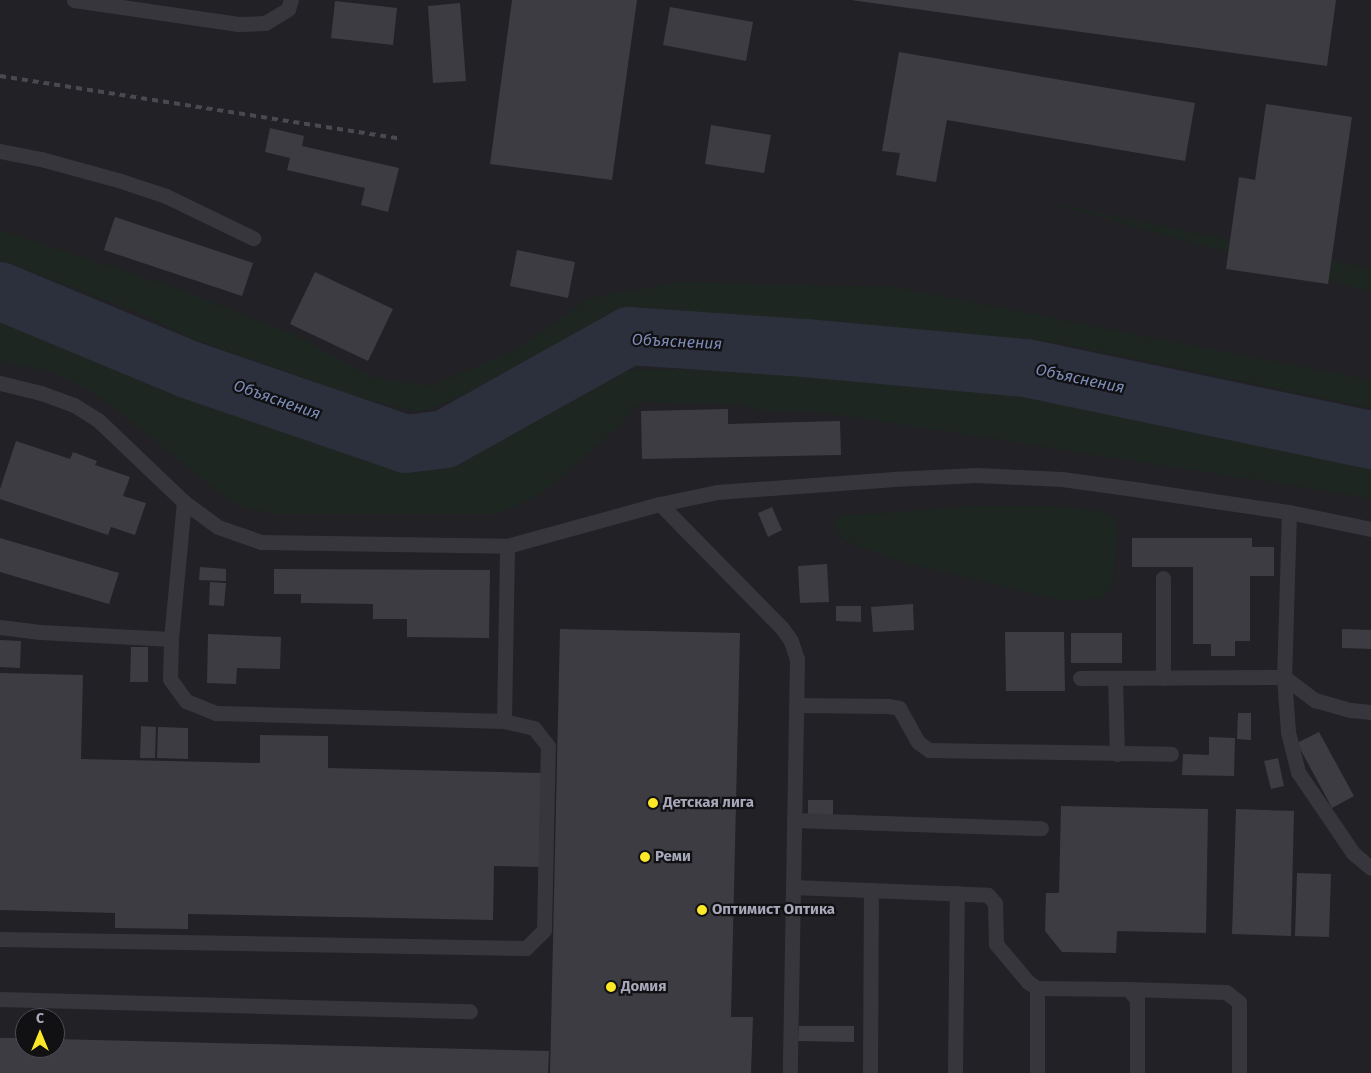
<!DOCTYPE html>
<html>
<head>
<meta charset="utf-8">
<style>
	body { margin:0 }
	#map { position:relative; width:1371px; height:1073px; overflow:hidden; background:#161518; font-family:"Fira Sans",sans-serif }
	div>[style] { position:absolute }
	.built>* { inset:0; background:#222125 }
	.green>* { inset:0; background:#1d2620 }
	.river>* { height:58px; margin:-29px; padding:0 29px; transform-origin:29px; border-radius:29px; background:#2b303c }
	.building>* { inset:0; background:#3d3c43 }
	.lane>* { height:15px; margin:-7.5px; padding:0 7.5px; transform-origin:7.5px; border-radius:7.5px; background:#37363d }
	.rail>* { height:4px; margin-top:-2px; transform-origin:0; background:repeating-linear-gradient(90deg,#494952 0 6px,transparent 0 11px) }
	.dots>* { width:14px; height:14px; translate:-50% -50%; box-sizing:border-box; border:2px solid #111013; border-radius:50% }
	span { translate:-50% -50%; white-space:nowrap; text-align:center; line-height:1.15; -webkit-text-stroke:4.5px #111013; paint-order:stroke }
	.poi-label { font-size:15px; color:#a7a8b9; font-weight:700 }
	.left { translate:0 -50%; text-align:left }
	.water-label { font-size:16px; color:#7c8cb6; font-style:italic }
	.north { position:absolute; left:15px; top:1008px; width:50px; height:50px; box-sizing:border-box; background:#111013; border:1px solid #4d4d55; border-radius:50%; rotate:0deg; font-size:14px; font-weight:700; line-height:20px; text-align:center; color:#a7a8b9 }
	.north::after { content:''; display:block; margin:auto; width:18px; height:22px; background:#fde828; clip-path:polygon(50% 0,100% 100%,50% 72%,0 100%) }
</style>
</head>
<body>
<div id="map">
	<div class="built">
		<i style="clip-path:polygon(evenodd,0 0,1371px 0,1371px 1073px,0 1073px,0 0,25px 1018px,55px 1018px,55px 1048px,25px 1048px,25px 1018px)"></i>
	</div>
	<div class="green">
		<i style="clip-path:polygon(1041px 201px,1371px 268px,1371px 292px)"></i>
		<i style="clip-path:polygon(0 230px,174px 287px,297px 336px,372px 377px,431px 386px,517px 349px,589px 298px,680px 282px,895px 287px,1371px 380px,1371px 408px,1059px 343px,622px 313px,524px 369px,421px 412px,357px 397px,193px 339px,137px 312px,0 260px)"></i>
		<i style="clip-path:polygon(0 316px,163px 388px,395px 468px,440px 466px,618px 372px,645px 369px,788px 371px,1031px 393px,1371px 466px,1371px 498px,815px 411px,762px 411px,742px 405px,643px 402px,634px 408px,624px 422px,544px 492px,499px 514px,272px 514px,235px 505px,112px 406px,83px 387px,51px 372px,0 361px)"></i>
		<i style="clip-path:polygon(975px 506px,1055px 506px,1105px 512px,1115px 519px,1117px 531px,1113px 586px,1100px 599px,1064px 601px,902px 562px,845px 541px,833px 527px,839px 516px)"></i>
	</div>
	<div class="river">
		<i style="left:0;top:291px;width:203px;rotate:22.6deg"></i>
		<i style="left:187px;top:369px;width:231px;rotate:18.9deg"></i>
		<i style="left:406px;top:444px;width:39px;rotate:-7deg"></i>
		<i style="left:445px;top:439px;width:211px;rotate:-29.2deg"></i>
		<i style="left:629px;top:336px;width:176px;rotate:3.9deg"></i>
		<i style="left:805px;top:348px;width:222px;rotate:5.2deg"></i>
		<i style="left:1026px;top:368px;width:352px;rotate:11.8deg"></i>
	</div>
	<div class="building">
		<i style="clip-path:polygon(512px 0,637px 0,612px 180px,490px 164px)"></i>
		<i style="clip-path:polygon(851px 0,1336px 0,1327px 66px)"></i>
		<i style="clip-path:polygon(335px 1px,397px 8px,393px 45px,331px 38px)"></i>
		<i style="clip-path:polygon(460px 3px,466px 81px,433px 83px,428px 6px)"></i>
		<i style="clip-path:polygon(670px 7px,753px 22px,746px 61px,663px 45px)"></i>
		<i style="clip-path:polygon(899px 52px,1195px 103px,1185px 161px,947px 120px,936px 182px,896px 175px,900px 153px,882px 151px)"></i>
		<i style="clip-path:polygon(1266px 104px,1352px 117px,1328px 284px,1226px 269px,1239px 177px,1255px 180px)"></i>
		<i style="clip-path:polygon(711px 125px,771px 135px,764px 173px,705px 164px)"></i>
		<i style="clip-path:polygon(270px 128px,304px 136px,302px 146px,399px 168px,388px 212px,361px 205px,365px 188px,287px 170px,290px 158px,265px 152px)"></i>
		<i style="clip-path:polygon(115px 217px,253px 263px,242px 296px,104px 250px)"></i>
		<i style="clip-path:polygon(517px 250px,575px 262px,568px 298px,510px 286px)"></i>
		<i style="clip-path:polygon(315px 272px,393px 309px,368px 361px,290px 324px)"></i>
		<i style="clip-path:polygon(728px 409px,728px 424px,840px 421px,841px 455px,642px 459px,641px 411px)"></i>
		<i style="clip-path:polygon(16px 441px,70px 459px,73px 452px,97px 461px,95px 465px,130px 477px,123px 496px,146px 503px,135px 535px,111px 527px,108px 535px,0 499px,0 489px)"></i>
		<i style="clip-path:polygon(772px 507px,782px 530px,768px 537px,758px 513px)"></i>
		<i style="clip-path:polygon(0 538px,119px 573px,109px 604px,0 572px)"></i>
		<i style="clip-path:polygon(1132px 538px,1252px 538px,1252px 547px,1274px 547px,1274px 576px,1250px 576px,1250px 641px,1235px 641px,1235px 656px,1211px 656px,1211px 644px,1193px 644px,1193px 567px,1132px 567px)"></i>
		<i style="clip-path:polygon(827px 564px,829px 602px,800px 603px,798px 566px)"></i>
		<i style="clip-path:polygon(200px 567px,226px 569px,226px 581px,199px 580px)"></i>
		<i style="clip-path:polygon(274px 569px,490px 570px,489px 638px,407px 637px,407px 619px,373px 619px,373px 604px,301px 603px,301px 594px,274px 594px)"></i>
		<i style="clip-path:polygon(210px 582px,226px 583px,224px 606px,209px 605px)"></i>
		<i style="clip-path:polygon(913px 604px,914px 630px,873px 632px,871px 607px)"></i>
		<i style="clip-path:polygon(836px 606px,861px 606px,861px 622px,836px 621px)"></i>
		<i style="clip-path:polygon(560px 629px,740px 633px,731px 1017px,753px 1017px,751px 1073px,550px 1073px)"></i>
		<i style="clip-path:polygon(1342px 629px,1371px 630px,1371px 649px,1342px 648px)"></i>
		<i style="clip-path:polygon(1005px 632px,1064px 632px,1065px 691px,1006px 691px)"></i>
		<i style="clip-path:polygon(1071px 633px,1122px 633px,1122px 663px,1071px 663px)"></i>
		<i style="clip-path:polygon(208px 634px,281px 637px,280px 669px,237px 668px,236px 684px,207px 683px)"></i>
		<i style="clip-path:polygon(0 640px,21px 641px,20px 668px,0 667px)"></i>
		<i style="clip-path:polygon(131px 647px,148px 647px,148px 682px,130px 682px)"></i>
		<i style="clip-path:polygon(0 673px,83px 675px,81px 759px,260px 763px,260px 735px,328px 736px,328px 768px,542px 773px,541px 867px,494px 866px,493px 920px,188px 914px,188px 929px,115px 928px,115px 913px,0 910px)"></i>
		<i style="clip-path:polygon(1238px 713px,1251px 713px,1251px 740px,1237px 739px)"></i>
		<i style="clip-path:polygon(141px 726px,156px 727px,155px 758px,140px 758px)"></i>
		<i style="clip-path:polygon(158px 727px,188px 728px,188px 759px,157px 758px)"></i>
		<i style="clip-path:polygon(1319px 732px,1354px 796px,1332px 808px,1297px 743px)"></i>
		<i style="clip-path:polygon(1209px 737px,1235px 738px,1234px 776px,1182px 775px,1183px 754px,1209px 755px)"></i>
		<i style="clip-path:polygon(1278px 758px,1284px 786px,1271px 789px,1264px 761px)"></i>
		<i style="clip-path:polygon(808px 800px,833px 800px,833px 817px,808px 816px)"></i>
		<i style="clip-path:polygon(1061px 806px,1208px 809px,1206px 933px,1117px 931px,1116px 953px,1062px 952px,1045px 931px,1046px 893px,1059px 893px)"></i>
		<i style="clip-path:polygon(1236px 809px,1294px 811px,1291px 936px,1232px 934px)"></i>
		<i style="clip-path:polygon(1297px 873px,1331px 874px,1329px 937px,1295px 936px)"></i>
		<i style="clip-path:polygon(799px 1026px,854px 1026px,854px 1042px,798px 1041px)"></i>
		<i style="clip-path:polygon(0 1038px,25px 1038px,25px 1048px,55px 1048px,55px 1039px,549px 1051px,548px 1073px,0 1073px)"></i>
	</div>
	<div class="lane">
		<i style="left:74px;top:0;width:166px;rotate:8.3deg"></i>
		<i style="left:238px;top:24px;width:27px;rotate:-2deg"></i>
		<i style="left:265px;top:23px;width:27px;rotate:-31deg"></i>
		<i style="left:288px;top:9px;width:9px;rotate:-72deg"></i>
		<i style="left:0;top:151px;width:42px;rotate:11deg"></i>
		<i style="left:41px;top:159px;width:80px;rotate:15.3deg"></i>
		<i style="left:118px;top:180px;width:51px;rotate:18.4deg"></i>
		<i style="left:166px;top:196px;width:97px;rotate:25.8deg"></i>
		<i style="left:0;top:383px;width:42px;rotate:13.7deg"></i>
		<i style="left:41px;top:393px;width:35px;rotate:20deg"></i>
		<i style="left:74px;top:405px;width:28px;rotate:32deg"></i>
		<i style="left:98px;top:420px;width:119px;rotate:43.6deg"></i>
		<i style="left:184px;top:502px;width:42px;rotate:36.3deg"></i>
		<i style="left:218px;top:527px;width:46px;rotate:19.2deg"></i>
		<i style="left:261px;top:542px;width:246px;rotate:0.9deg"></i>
		<i style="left:507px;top:546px;width:159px;rotate:-15.4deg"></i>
		<i style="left:660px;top:504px;width:58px;rotate:-11.9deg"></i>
		<i style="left:717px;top:492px;width:175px;rotate:-4.2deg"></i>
		<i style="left:892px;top:479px;width:85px;rotate:-2.7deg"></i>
		<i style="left:977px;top:475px;width:85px;rotate:2.7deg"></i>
		<i style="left:1062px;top:479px;width:80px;rotate:7.9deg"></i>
		<i style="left:1141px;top:490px;width:150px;rotate:8.5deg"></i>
		<i style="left:1289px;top:512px;width:84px;rotate:11.7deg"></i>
		<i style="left:660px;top:504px;width:174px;rotate:45.5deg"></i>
		<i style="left:782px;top:628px;width:16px;rotate:55deg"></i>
		<i style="left:791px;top:641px;width:19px;rotate:72deg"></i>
		<i style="left:797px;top:659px;width:414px;rotate:91deg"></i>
		<i style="left:1289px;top:512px;width:165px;rotate:91.7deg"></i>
		<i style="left:1284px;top:677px;width:39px;rotate:37deg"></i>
		<i style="left:1315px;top:700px;width:37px;rotate:16deg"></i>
		<i style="left:1351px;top:710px;width:20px;rotate:6deg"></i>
		<i style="left:1163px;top:578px;width:100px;rotate:90deg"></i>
		<i style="left:0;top:627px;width:40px;rotate:7.1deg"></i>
		<i style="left:40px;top:632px;width:131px;rotate:3.1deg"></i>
		<i style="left:171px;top:639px;width:138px;rotate:-84.6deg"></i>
		<i style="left:171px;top:639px;width:40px;rotate:91.4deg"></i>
		<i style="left:170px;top:679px;width:27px;rotate:54deg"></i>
		<i style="left:186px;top:701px;width:32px;rotate:22deg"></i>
		<i style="left:216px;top:713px;width:288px;rotate:1.6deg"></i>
		<i style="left:504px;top:721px;width:175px;rotate:-89deg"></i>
		<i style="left:1080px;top:678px;width:204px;rotate:-0.3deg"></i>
		<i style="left:1284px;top:677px;width:55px;rotate:85.8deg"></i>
		<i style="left:1288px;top:732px;width:41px;rotate:76deg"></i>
		<i style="left:1298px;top:772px;width:98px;rotate:55.8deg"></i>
		<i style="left:1353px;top:853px;width:23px;rotate:40deg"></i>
		<i style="left:1115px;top:678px;width:76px;rotate:88.5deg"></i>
		<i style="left:796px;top:705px;width:92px;rotate:0.6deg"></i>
		<i style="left:888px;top:706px;width:11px;rotate:10deg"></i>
		<i style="left:899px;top:708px;width:39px;rotate:61deg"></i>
		<i style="left:918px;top:742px;width:14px;rotate:36deg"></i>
		<i style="left:929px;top:750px;width:242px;rotate:0.9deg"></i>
		<i style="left:794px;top:820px;width:247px;rotate:1.9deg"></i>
		<i style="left:793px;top:887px;width:195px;rotate:2.3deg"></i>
		<i style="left:988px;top:895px;width:11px;rotate:49deg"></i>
		<i style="left:995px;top:903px;width:41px;rotate:88.6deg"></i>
		<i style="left:996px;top:944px;width:50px;rotate:49.9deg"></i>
		<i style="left:1028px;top:982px;width:11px;rotate:34deg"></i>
		<i style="left:1037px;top:988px;width:91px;rotate:0.6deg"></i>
		<i style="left:1128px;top:989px;width:13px;rotate:48deg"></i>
		<i style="left:1137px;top:999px;width:74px;rotate:90deg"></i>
		<i style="left:0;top:939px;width:526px;rotate:0.98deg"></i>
		<i style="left:526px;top:948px;width:25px;rotate:-45deg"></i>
		<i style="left:544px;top:930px;width:184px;rotate:-88.8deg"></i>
		<i style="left:548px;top:746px;width:23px;rotate:-128deg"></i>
		<i style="left:534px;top:728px;width:31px;rotate:-167deg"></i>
		<i style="left:1037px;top:988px;width:85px;rotate:90deg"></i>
		<i style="left:1128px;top:989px;width:98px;rotate:1.8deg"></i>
		<i style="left:1226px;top:992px;width:16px;rotate:38deg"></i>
		<i style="left:1239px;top:1002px;width:71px;rotate:90deg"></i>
		<i style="left:0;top:999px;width:470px;rotate:1.5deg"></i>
		<i style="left:870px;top:1073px;width:183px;rotate:-89.7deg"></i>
		<i style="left:955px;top:1073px;width:180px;rotate:-89.4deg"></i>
	</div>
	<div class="rail">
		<i style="left:0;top:76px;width:406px;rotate:8.9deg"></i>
	</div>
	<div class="dots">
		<i style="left:653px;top:803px;background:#fde828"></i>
		<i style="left:645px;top:857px;background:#fde828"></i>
		<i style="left:702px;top:910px;background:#fde828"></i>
		<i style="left:611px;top:987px;background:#fde828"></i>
	</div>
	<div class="poi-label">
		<span class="left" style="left:663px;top:803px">Детская лига</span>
		<span class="left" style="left:655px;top:857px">Реми</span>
		<span class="left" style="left:712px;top:910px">Оптимист Оптика</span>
		<span class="left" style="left:621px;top:987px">Домия</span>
	</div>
	<div class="water-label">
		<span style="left:677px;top:342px;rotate:3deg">Объяснения</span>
		<span style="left:1080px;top:379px;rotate:12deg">Объяснения</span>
		<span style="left:277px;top:400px;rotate:19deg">Объяснения</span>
	</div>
	<div class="north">С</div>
</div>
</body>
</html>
